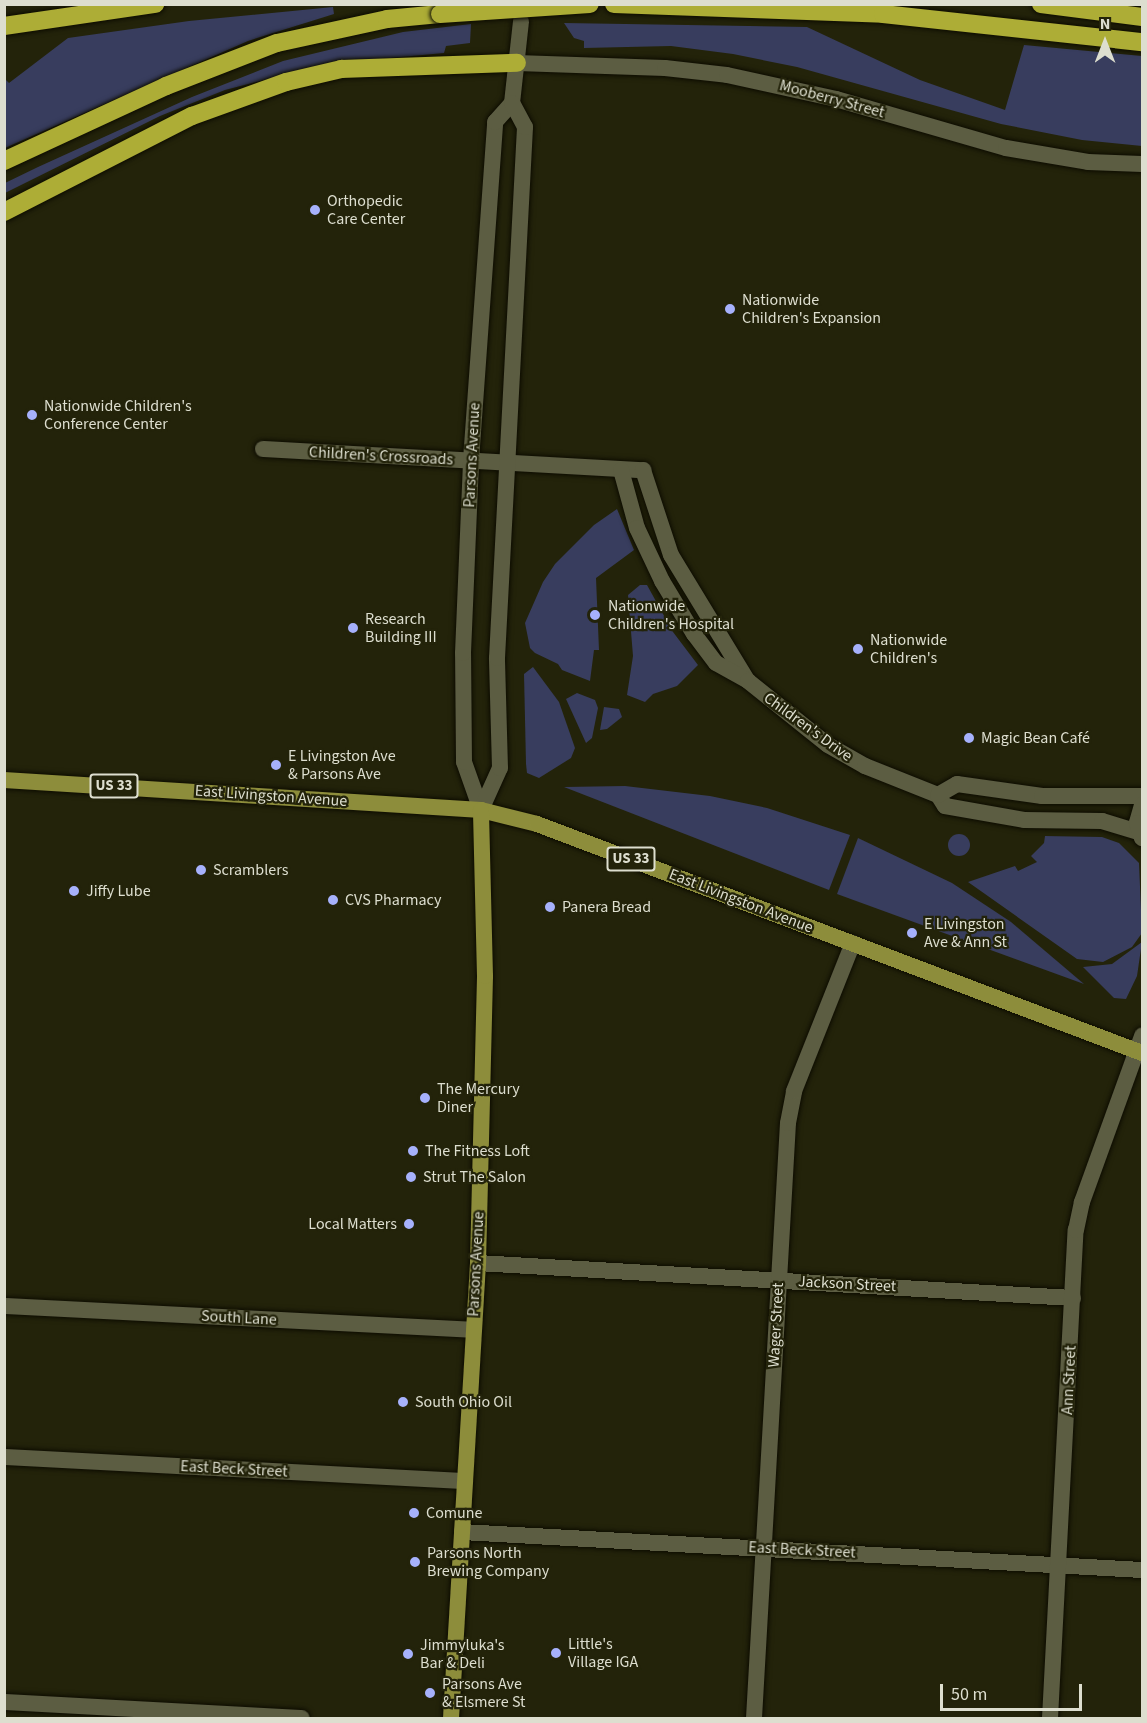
<!DOCTYPE html>
<html>
<head>
<meta charset="utf-8">
<style>
	body { margin:0 }
	#map { position:relative; width:1147px; height:1723px; overflow:hidden; background:#23230a; font-family:"Source Sans 3",sans-serif }
	div>[style] { position:absolute }
	.green>* { inset:0; background:#383d5e }
	.round { border-radius:50% }
	.roads { filter:drop-shadow(0 0 2px #0d0c00) drop-shadow(0 0 2px #0d0c00) }
	.minor>* { height:16px; margin:-8px; padding:0 8px; transform-origin:8px; border-radius:8px; background:#5c5d42 }
	.tertiary>* { height:16px; margin:-8px; padding:0 8px; transform-origin:8px; border-radius:8px; background:#5c5d42 }
	.primary>* { height:16px; margin:-8px; padding:0 8px; transform-origin:8px; border-radius:8px; background:#8d8d3b }
	.motorway>* { height:18px; margin:-9px; padding:0 9px; transform-origin:9px; border-radius:9px; background:#adad36 }
	.bridges { filter:drop-shadow(0 0 2px #0d0c00) drop-shadow(0 0 2px #0d0c00) }
	.motorway-bridge>* { height:18px; margin:-9px; padding:0 9px; transform-origin:9px; border-radius:9px; background:#adad36 }
	.dots>* { width:16px; height:16px; translate:-50% -50%; box-sizing:border-box; border:3px solid #23230a; border-radius:50% }
	span { translate:-50% -50%; white-space:nowrap; text-align:center; line-height:1.15; -webkit-text-stroke:4.5px #23230a; paint-order:stroke }
	.shield-label span { padding:2px 4px; background:#23230a; border:2px solid; border-radius:4px; -webkit-text-stroke-width:0 }
	.shield-label { font-size:15px; color:#dddecf; font-weight:700 }
	.street-label { font-size:16px; color:#dddecf }
	.poi-label { font-size:16px; color:#dddecf }
	.left { translate:0 -50%; text-align:left }
	.right { translate:-100% -50%; text-align:right }
	.frame { position:absolute; inset:0; border:6px solid #dddecf; pointer-events:none }
	.north { position:absolute; left:1075px; top:12px; width:60px; height:60px; -webkit-text-stroke:4px #23230a; paint-order:stroke; rotate:0deg; font-size:16px; font-weight:700; line-height:24px; text-align:center; color:#dddecf }
	.north::after { content:''; display:block; margin:auto; width:21px; height:27px; background:#dddecf; clip-path:polygon(50% 0,100% 100%,50% 72%,0 100%) }
	.scale { position:absolute; left:940px; top:1684px; width:142px; height:27px; box-sizing:border-box; border:3px solid #dddecf; border-top:0; padding-left:8px; font-size:18px; line-height:21px; white-space:nowrap; color:#dddecf; -webkit-text-stroke:4px #23230a; paint-order:stroke }
</style>
</head>
<body>
<div id="map">
	<div class="green">
		<i style="clip-path:polygon(333px 7px,334px 14px,248px 41px,5px 148px,5px 79px,9px 83px,68px 38px,189px 21px)"></i>
		<i style="clip-path:polygon(564px 23px,807px 27px,920px 80px,1005px 110px,1024px 45px,1142px 56px,1142px 146px,1082px 140px,1001px 124px,797px 67px,733px 54px,671px 46px,584px 48px,584px 41px,574px 38px)"></i>
		<i style="clip-path:polygon(471px 24px,470px 43px,446px 46px,444px 53px,326px 64px,225px 90px,160px 116px,5px 193px,5px 183px,38px 167px,192px 97px,283px 61px,403px 32px)"></i>
		<i style="clip-path:polygon(617px 509px,634px 550px,596px 578px,599px 650px,594px 650px,590px 681px,562px 670px,558px 664px,535px 653px,530px 648px,525px 623px,543px 582px,555px 564px,594px 525px)"></i>
		<i style="clip-path:polygon(640px 585px,647px 585px,673px 632px,698px 665px,677px 686px,653px 694px,645px 702px,627px 695px,633px 656px,628px 595px)"></i>
		<i style="clip-path:polygon(533px 667px,559px 702px,575px 748px,571px 758px,539px 778px,527px 773px,526px 764px,524px 674px)"></i>
		<i style="clip-path:polygon(577px 693px,595px 700px,598px 708px,592px 738px,586px 743px,566px 699px)"></i>
		<i style="clip-path:polygon(604px 707px,619px 709px,622px 717px,607px 729px,600px 730px)"></i>
		<i style="clip-path:polygon(625px 786px,710px 796px,767px 808px,850px 835px,829px 890px,564px 787px)"></i>
		<i class="round" style="left:948px;top:834px;width:22px;height:22px"></i>
		<i style="clip-path:polygon(1045px 836px,1102px 837px,1119px 843px,1139px 863px,1142px 933px,1132px 947px,1103px 962px,1077px 959px,968px 882px,1015px 866px,1018px 871px,1037px 862px,1031px 856px,1044px 843px)"></i>
		<i style="clip-path:polygon(858px 838px,952px 883px,1011px 922px,1084px 984px,837px 894px)"></i>
		<i style="clip-path:polygon(1142px 942px,1137px 976px,1126px 999px,1114px 998px,1083px 967px,1112px 964px)"></i>
	</div>
	<div class="roads">
		<div class="minor">
			<i style="left:263px;top:449px;width:381px;rotate:3.2deg"></i>
			<i style="left:643px;top:470px;width:89px;rotate:71.8deg"></i>
			<i style="left:671px;top:555px;width:146px;rotate:58.7deg"></i>
			<i style="left:621px;top:470px;width:60px;rotate:74.6deg"></i>
			<i style="left:637px;top:528px;width:59px;rotate:64.7deg"></i>
			<i style="left:662px;top:581px;width:62px;rotate:58.9deg"></i>
			<i style="left:694px;top:634px;width:36px;rotate:53deg"></i>
			<i style="left:716px;top:663px;width:37px;rotate:29deg"></i>
			<i style="left:748px;top:681px;width:102px;rotate:38.7deg"></i>
			<i style="left:828px;top:745px;width:43px;rotate:29.6deg"></i>
			<i style="left:865px;top:766px;width:79px;rotate:21.7deg"></i>
			<i style="left:938px;top:795px;width:13px;rotate:58deg"></i>
			<i style="left:945px;top:806px;width:80px;rotate:10deg"></i>
			<i style="left:1024px;top:820px;width:78px;rotate:0.7deg"></i>
			<i style="left:1102px;top:821px;width:39px;rotate:17deg"></i>
			<i style="left:938px;top:795px;width:22px;rotate:-30deg"></i>
			<i style="left:957px;top:784px;width:86px;rotate:8deg"></i>
			<i style="left:1042px;top:796px;width:100px"></i>
			<i style="left:1142px;top:805px;width:19px;rotate:106deg"></i>
			<i style="left:1137px;top:823px;width:16px;rotate:72deg"></i>
			<i style="left:478px;top:1263px;width:596px;rotate:3.37deg"></i>
			<i style="left:4px;top:1306px;width:470px;rotate:2.9deg"></i>
			<i style="left:4px;top:1457px;width:461px;rotate:3deg"></i>
			<i style="left:462px;top:1532px;width:681px;rotate:3.2deg"></i>
			<i style="left:4px;top:1702px;width:298px;rotate:3.1deg"></i>
			<i style="left:754px;top:1718px;width:596px;rotate:-86.73deg"></i>
			<i style="left:788px;top:1123px;width:33px;rotate:-79deg"></i>
			<i style="left:794px;top:1091px;width:159px;rotate:-68.3deg"></i>
			<i style="left:1050px;top:1718px;width:489px;rotate:-87deg"></i>
			<i style="left:1076px;top:1230px;width:29px;rotate:-78deg"></i>
			<i style="left:1082px;top:1202px;width:177px;rotate:-70.1deg"></i>
		</div>
		<div class="tertiary">
			<i style="left:517px;top:63px;width:148px;rotate:1.9deg"></i>
			<i style="left:665px;top:68px;width:62px;rotate:6.4deg"></i>
			<i style="left:727px;top:75px;width:112px;rotate:12.4deg"></i>
			<i style="left:836px;top:99px;width:177px;rotate:16.1deg"></i>
			<i style="left:1006px;top:148px;width:83px;rotate:9.7deg"></i>
			<i style="left:1088px;top:162px;width:54px;rotate:2.1deg"></i>
			<i style="left:481px;top:810px;width:51px;rotate:-109.5deg"></i>
			<i style="left:464px;top:762px;width:109px;rotate:-90.5deg"></i>
			<i style="left:463px;top:653px;width:193px;rotate:-87.6deg"></i>
			<i style="left:471px;top:460px;width:339px;rotate:-85.9deg"></i>
			<i style="left:495px;top:122px;width:25px;rotate:-48deg"></i>
			<i style="left:512px;top:103px;width:82px;rotate:-83.7deg"></i>
			<i style="left:481px;top:810px;width:46px;rotate:-65.7deg"></i>
			<i style="left:500px;top:768px;width:110px;rotate:-91.6deg"></i>
			<i style="left:497px;top:658px;width:532px;rotate:-86.98deg"></i>
			<i style="left:525px;top:127px;width:27px;rotate:-118deg"></i>
		</div>
		<div class="primary">
			<i style="left:4px;top:780px;width:478px;rotate:3.6deg"></i>
			<i style="left:481px;top:810px;width:58px;rotate:14deg"></i>
			<i style="left:537px;top:824px;width:647px;rotate:20.73deg"></i>
			<i style="left:451px;top:1718px;width:456px;rotate:-86.6deg"></i>
			<i style="left:478px;top:1263px;width:287px;rotate:-88.6deg"></i>
			<i style="left:485px;top:976px;width:166px;rotate:-91.4deg"></i>
		</div>
		<div class="motorway">
			<i style="left:614px;top:4px;width:269px;rotate:2.1deg"></i>
			<i style="left:883px;top:14px;width:261px;rotate:6.2deg"></i>
			<i style="left:1041px;top:4px;width:102px;rotate:7.3deg"></i>
			<i style="left:4px;top:26px;width:153px;rotate:-8.3deg"></i>
			<i style="left:4px;top:161px;width:179px;rotate:-24.8deg"></i>
			<i style="left:166px;top:86px;width:119px;rotate:-21.2deg"></i>
			<i style="left:277px;top:43px;width:113px;rotate:-12.3deg"></i>
			<i style="left:387px;top:19px;width:53px;rotate:-5.4deg"></i>
			<i style="left:4px;top:212px;width:211px;rotate:-27.1deg"></i>
			<i style="left:192px;top:116px;width:100px;rotate:-19.9deg"></i>
			<i style="left:286px;top:82px;width:57px;rotate:-13.3deg"></i>
			<i style="left:341px;top:69px;width:176px;rotate:-2deg"></i>
		</div>
	</div>
	<div class="bridges">
		<div class="motorway-bridge">
			<i style="left:440px;top:14px;width:150px;rotate:-3.8deg"></i>
		</div>
	</div>
	<div class="dots">
		<i style="left:315px;top:210px;background:#a6b1fc"></i>
		<i style="left:730px;top:309px;background:#a6b1fc"></i>
		<i style="left:32px;top:415px;background:#a6b1fc"></i>
		<i style="left:595px;top:615px;background:#a6b1fc"></i>
		<i style="left:353px;top:628px;background:#a6b1fc"></i>
		<i style="left:858px;top:649px;background:#a6b1fc"></i>
		<i style="left:969px;top:738px;background:#a6b1fc"></i>
		<i style="left:276px;top:765px;background:#a6b1fc"></i>
		<i style="left:201px;top:870px;background:#a6b1fc"></i>
		<i style="left:74px;top:891px;background:#a6b1fc"></i>
		<i style="left:333px;top:900px;background:#a6b1fc"></i>
		<i style="left:550px;top:907px;background:#a6b1fc"></i>
		<i style="left:912px;top:933px;background:#a6b1fc"></i>
		<i style="left:425px;top:1098px;background:#a6b1fc"></i>
		<i style="left:413px;top:1151px;background:#a6b1fc"></i>
		<i style="left:411px;top:1177px;background:#a6b1fc"></i>
		<i style="left:409px;top:1224px;background:#a6b1fc"></i>
		<i style="left:403px;top:1402px;background:#a6b1fc"></i>
		<i style="left:414px;top:1513px;background:#a6b1fc"></i>
		<i style="left:415px;top:1562px;background:#a6b1fc"></i>
		<i style="left:556px;top:1653px;background:#a6b1fc"></i>
		<i style="left:408px;top:1654px;background:#a6b1fc"></i>
		<i style="left:430px;top:1693px;background:#a6b1fc"></i>
	</div>
	<div class="shield-label">
		<span style="left:114px;top:786px">US 33</span>
		<span style="left:631px;top:859px">US 33</span>
	</div>
	<div class="street-label">
		<span style="left:832px;top:99px;rotate:15deg">Mooberry Street</span>
		<span style="left:472px;top:455px;rotate:-87deg">Parsons Avenue</span>
		<span style="left:381px;top:456px;rotate:3deg">Children's Crossroads</span>
		<span style="left:808px;top:727px;rotate:36deg">Children's Drive</span>
		<span style="left:271px;top:796px;rotate:4deg">East Livingston Avenue</span>
		<span style="left:741px;top:901px;rotate:21deg">East Livingston Avenue</span>
		<span style="left:476px;top:1264px;rotate:-87deg">Parsons Avenue</span>
		<span style="left:847px;top:1284px;rotate:3deg">Jackson Street</span>
		<span style="left:239px;top:1318px;rotate:3deg">South Lane</span>
		<span style="left:776px;top:1325px;rotate:-87deg">Wager Street</span>
		<span style="left:1069px;top:1380px;rotate:-87deg">Ann Street</span>
		<span style="left:234px;top:1469px;rotate:3deg">East Beck Street</span>
		<span style="left:802px;top:1550px;rotate:3deg">East Beck Street</span>
	</div>
	<div class="poi-label">
		<span class="left" style="left:327px;top:210px">Orthopedic<br>Care Center</span>
		<span class="left" style="left:742px;top:309px">Nationwide<br>Children's Expansion</span>
		<span class="left" style="left:44px;top:415px">Nationwide Children's<br>Conference Center</span>
		<span class="left" style="left:608px;top:615px">Nationwide<br>Children's Hospital</span>
		<span class="left" style="left:365px;top:628px">Research<br>Building III</span>
		<span class="left" style="left:870px;top:649px">Nationwide<br>Children's</span>
		<span class="left" style="left:981px;top:738px">Magic Bean Café</span>
		<span class="left" style="left:288px;top:765px">E Livingston Ave<br>&amp; Parsons Ave</span>
		<span class="left" style="left:213px;top:870px">Scramblers</span>
		<span class="left" style="left:86px;top:891px">Jiffy Lube</span>
		<span class="left" style="left:345px;top:900px">CVS Pharmacy</span>
		<span class="left" style="left:562px;top:907px">Panera Bread</span>
		<span class="left" style="left:924px;top:933px">E Livingston<br>Ave &amp; Ann St</span>
		<span class="left" style="left:437px;top:1098px">The Mercury<br>Diner</span>
		<span class="left" style="left:425px;top:1151px">The Fitness Loft</span>
		<span class="left" style="left:423px;top:1177px">Strut The Salon</span>
		<span class="right" style="left:397px;top:1224px">Local Matters</span>
		<span class="left" style="left:415px;top:1402px">South Ohio Oil</span>
		<span class="left" style="left:426px;top:1513px">Comune</span>
		<span class="left" style="left:427px;top:1562px">Parsons North<br>Brewing Company</span>
		<span class="left" style="left:568px;top:1653px">Little's<br>Village IGA</span>
		<span class="left" style="left:420px;top:1654px">Jimmyluka's<br>Bar &amp; Deli</span>
		<span class="left" style="left:442px;top:1693px">Parsons Ave<br>&amp; Elsmere St</span>
	</div>
	<div class="frame"></div>
	<div class="north">N</div>
	<div class="scale">50 m</div>
</div>
</body>
</html>
